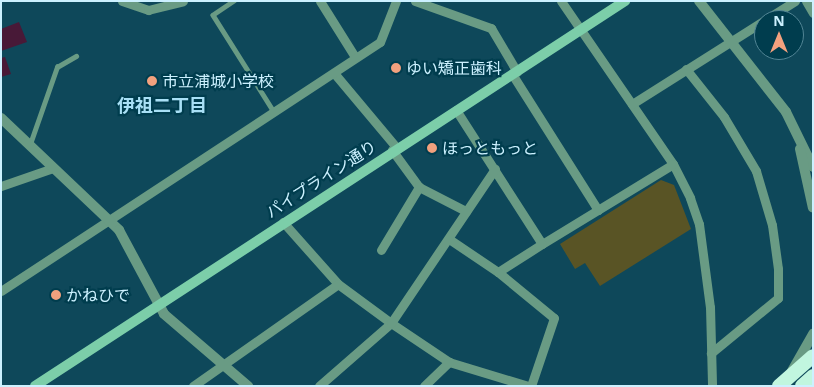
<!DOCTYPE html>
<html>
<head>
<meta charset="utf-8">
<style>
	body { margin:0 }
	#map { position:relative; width:814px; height:387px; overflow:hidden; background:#0e485a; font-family:"Open Sans","Noto Sans JP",sans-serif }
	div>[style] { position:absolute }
	.green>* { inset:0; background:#595425 }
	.water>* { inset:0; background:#481937 }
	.service>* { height:4.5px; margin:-2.25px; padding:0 2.25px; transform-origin:2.25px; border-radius:2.25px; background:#699b84 }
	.minor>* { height:9px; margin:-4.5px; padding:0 4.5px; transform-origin:4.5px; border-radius:4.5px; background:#699b84 }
	.tertiary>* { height:10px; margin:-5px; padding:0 5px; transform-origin:5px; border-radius:5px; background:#699b84 }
	.secondary>* { height:10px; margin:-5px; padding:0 5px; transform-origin:5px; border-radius:5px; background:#7ccea9 }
	.trunk>* { height:14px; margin:-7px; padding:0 7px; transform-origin:7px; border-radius:7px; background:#c1f6df }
	.dots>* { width:14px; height:14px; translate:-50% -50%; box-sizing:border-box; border:2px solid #003d4e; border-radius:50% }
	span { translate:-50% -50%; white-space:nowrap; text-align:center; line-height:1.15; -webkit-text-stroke:4.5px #003d4e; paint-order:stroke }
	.poi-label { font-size:16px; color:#ccf1ff }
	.left { translate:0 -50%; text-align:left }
	.street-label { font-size:16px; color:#ccf1ff }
	.neighbourhood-label { font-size:18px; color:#a9e0f6; font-weight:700 }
	.frame { position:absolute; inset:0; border:2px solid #ccf1ff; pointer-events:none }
	.north { position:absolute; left:754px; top:10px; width:50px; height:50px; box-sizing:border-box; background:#003d4e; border:1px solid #528595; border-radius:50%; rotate:0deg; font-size:14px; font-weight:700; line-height:20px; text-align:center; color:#ccf1ff }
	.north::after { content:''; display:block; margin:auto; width:18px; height:22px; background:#f2a17e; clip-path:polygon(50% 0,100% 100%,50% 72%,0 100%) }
</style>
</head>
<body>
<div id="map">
	<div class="green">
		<i style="clip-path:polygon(661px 180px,674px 185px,691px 229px,600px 286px,585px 263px,575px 269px,560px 244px)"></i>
	</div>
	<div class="water">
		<i style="clip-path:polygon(19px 22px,27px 42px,1px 51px,1px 29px)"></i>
		<i style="clip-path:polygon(5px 57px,11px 74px,1px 77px,1px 58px)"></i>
	</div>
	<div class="service">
		<i style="left:234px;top:1px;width:25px;rotate:146deg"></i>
		<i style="left:213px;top:15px;width:115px;rotate:57.8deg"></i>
		<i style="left:30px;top:144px;width:82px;rotate:-70.7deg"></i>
		<i style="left:57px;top:67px;width:22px;rotate:-30deg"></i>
	</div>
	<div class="minor">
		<i style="left:122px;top:1px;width:28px;rotate:19deg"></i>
		<i style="left:148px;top:10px;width:36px;rotate:-14deg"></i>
		<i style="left:320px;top:1px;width:66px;rotate:58deg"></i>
		<i style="left:415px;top:1px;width:81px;rotate:19.6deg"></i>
		<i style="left:491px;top:28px;width:51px;rotate:59.4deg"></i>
		<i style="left:561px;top:1px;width:198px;rotate:55.5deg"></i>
		<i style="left:673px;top:164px;width:38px;rotate:63deg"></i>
		<i style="left:690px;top:198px;width:28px;rotate:71deg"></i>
		<i style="left:699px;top:224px;width:84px;rotate:82.5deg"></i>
		<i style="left:710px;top:307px;width:79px;rotate:88.5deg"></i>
		<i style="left:806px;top:1px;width:14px;rotate:60deg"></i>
		<i style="left:686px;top:69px;width:61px;rotate:51.6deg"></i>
		<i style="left:724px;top:117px;width:63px;rotate:59.3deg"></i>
		<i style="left:756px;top:171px;width:56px;rotate:73.5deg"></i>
		<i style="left:772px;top:225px;width:44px;rotate:82.2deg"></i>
		<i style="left:778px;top:269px;width:29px;rotate:90deg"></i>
		<i style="left:778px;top:298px;width:87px;rotate:140.6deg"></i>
		<i style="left:334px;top:73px;width:97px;rotate:50deg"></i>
		<i style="left:512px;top:74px;width:161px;rotate:57.7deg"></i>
		<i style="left:632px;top:104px;width:193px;rotate:-32.3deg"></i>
		<i style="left:456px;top:110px;width:159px;rotate:57.3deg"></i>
		<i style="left:542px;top:244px;width:153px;rotate:-31.4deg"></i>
		<i style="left:392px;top:150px;width:46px;rotate:53.9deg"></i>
		<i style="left:419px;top:187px;width:53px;rotate:27.1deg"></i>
		<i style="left:1px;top:186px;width:55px;rotate:-19.1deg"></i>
		<i style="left:283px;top:222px;width:83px;rotate:48.4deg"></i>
		<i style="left:338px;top:284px;width:66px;rotate:36.3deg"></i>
		<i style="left:391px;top:323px;width:70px;rotate:33.9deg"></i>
		<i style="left:449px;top:362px;width:83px;rotate:16.9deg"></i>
		<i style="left:449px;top:239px;width:59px;rotate:34deg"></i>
		<i style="left:498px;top:272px;width:52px;rotate:-32.5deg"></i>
		<i style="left:381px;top:250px;width:74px;rotate:-58.9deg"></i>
		<i style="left:498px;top:272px;width:72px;rotate:39.4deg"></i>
		<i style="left:554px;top:318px;width:72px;rotate:108.7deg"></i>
		<i style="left:1px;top:291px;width:453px;rotate:-33.3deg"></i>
		<i style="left:380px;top:42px;width:44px;rotate:-68.7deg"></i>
		<i style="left:193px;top:386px;width:177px;rotate:-35.1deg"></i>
		<i style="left:319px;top:386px;width:96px;rotate:-41.2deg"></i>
		<i style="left:391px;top:323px;width:186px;rotate:-56deg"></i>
		<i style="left:424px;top:386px;width:35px;rotate:-44deg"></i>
	</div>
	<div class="tertiary">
		<i style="left:699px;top:1px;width:141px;rotate:51.9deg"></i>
		<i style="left:786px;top:112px;width:61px;rotate:63.9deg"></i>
		<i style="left:1px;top:118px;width:163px;rotate:43.5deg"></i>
		<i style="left:119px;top:230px;width:95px;rotate:61.8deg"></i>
		<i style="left:164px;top:314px;width:111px;rotate:40.6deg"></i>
		<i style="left:800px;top:149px;width:60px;rotate:77.6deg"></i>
		<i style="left:792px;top:371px;width:43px;rotate:-60.4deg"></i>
	</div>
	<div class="secondary">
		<i style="left:35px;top:386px;width:705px;rotate:-33.13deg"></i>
	</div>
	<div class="trunk">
		<i style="left:779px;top:386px;width:45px;rotate:-41.4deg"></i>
		<i style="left:802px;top:386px;width:15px;rotate:-42deg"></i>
	</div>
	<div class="dots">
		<i style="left:396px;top:68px;background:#f2a17e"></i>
		<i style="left:152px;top:81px;background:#f2a17e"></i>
		<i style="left:432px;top:148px;background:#f2a17e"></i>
		<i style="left:56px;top:295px;background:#f2a17e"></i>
	</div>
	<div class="poi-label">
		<span class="left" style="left:406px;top:68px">ゆい矯正歯科</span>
		<span class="left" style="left:162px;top:81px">市立浦城小学校</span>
		<span class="left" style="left:442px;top:148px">ほっともっと</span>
		<span class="left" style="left:66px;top:295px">かねひで</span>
	</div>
	<div class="street-label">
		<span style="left:321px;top:179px;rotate:-33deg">パイプライン通り</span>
	</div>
	<div class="neighbourhood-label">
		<span style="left:162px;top:105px">伊祖二丁目</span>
	</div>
	<div class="frame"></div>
	<div class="north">N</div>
</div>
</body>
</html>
